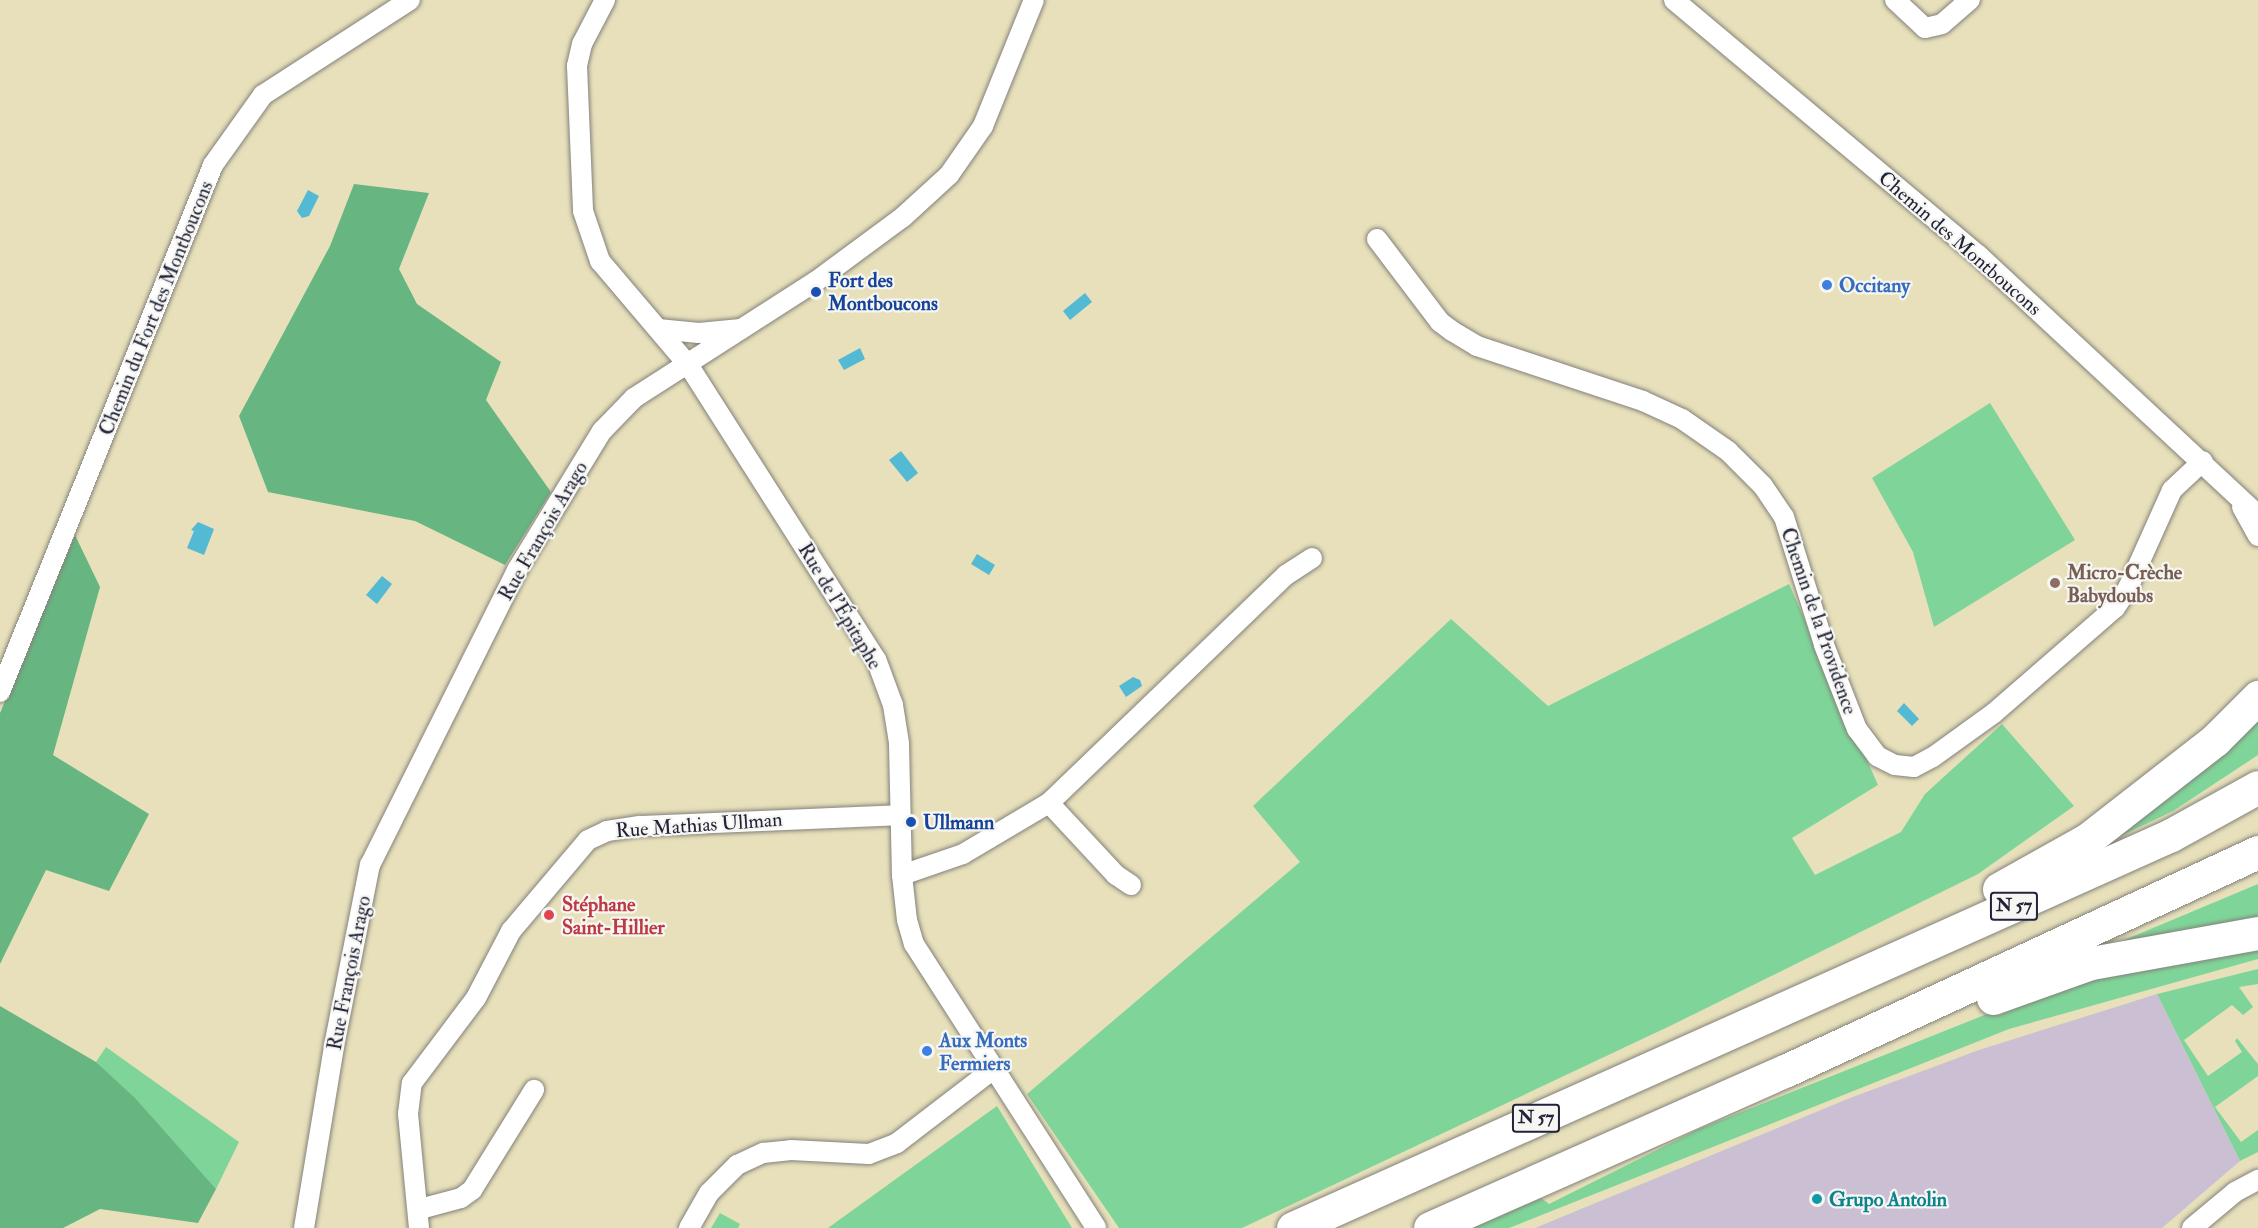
<!DOCTYPE html>
<html>
<head>
<meta charset="utf-8">
<style>
	body { margin:0 }
	#map { position:relative; width:2258px; height:1228px; overflow:hidden; background:#e7e0bb; font-family:"IM FELL Double Pica",serif }
	div>[style] { position:absolute }
	.industrial>* { inset:0; background:#cbbfd4 }
	.green>* { inset:0; background:#7fd599 }
	.forest>* { inset:0; background:#67b681 }
	.water>* { inset:0; background:#54b9d3 }
	.roads { filter:drop-shadow(0 0 2px #84817b) drop-shadow(0 0 2px #84817b) }
	.street>* { height:20px; margin:-10px; padding:0 10px; transform-origin:10px; border-radius:10px; background:#fff }
	.highway>* { height:33px; margin:-16.5px; padding:0 16.5px; transform-origin:16.5px; border-radius:16.5px; background:#fff }
	.dots>* { width:16px; height:16px; translate:-50% -50%; box-sizing:border-box; border:3px solid #f6f6f2; border-radius:50% }
	span { translate:-50% -50%; white-space:nowrap; text-align:center; line-height:1.15; -webkit-text-stroke:4.5px #f6f6f2; paint-order:stroke }
	.shield-label span { padding:2px 4px; background:#f6f6f2; border:2px solid; border-radius:4px; -webkit-text-stroke-width:0 }
	.shield-label { font-size:18px; color:#22223b; font-weight:700 }
	.street-label { font-size:20px; color:#22223b }
	.transit-label { font-size:20px; color:#164399; font-weight:700 }
	.left { translate:0 -50%; text-align:left }
	.shop-label { font-size:20px; color:#366cbe; font-weight:700 }
	.education-label { font-size:20px; color:#785e54; font-weight:700 }
	.health-label { font-size:20px; color:#be3a42; font-weight:700 }
	.culture-label { font-size:20px; color:#0d838f; font-weight:700 }
</style>
</head>
<body>
<div id="map">
	<div class="industrial">
		<i style="clip-path:polygon(2157px 994px,2240px 1161px,2162px 1228px,1535px 1228px,1850px 1098px,1979px 1050px)"></i>
	</div>
	<div class="green">
		<i style="clip-path:polygon(1990px 403px,2075px 540px,1934px 627px,1913px 552px,1872px 478px)"></i>
		<i style="clip-path:polygon(1789px 584px,1878px 785px,1792px 838px,1815px 875px,1901px 832px,1925px 794px,2002px 724px,2074px 806px,1978px 874px,1672px 1025px,1242px 1228px,1119px 1228px,1027px 1094px,1300px 862px,1253px 806px,1451px 619px,1548px 706px)"></i>
		<i style="clip-path:polygon(2258px 712px,2258px 755px,2173px 811px,2102px 845px)"></i>
		<i style="clip-path:polygon(2258px 884px,2258px 924px,2122px 941px)"></i>
		<i style="clip-path:polygon(2258px 946px,2258px 959px,2009px 1029px,1509px 1228px,1473px 1228px,1541px 1198px,1549px 1204px,1699px 1129px,1997px 1010px,1999px 1015px,2082px 980px)"></i>
		<i style="clip-path:polygon(2258px 969px,2258px 984px,2239px 987px,2253px 1007px,2243px 1015px,2232px 1005px,2184px 1040px,2208px 1076px,2242px 1052px,2235px 1041px,2237px 1038px,2258px 1064px,2258px 1076px,2215px 1107px,2241px 1142px,2258px 1130px,2258px 1152px,2240px 1161px,2157px 994px)"></i>
		<i style="clip-path:polygon(106px 1047px,239px 1142px,216px 1189px,96px 1062px)"></i>
		<i style="clip-path:polygon(997px 1106px,1072px 1228px,828px 1228px)"></i>
		<i style="clip-path:polygon(720px 1213px,740px 1224px,738px 1228px,711px 1228px)"></i>
	</div>
	<div class="forest">
		<i style="clip-path:polygon(354px 184px,429px 193px,399px 269px,417px 304px,501px 362px,486px 400px,551px 492px,505px 565px,415px 521px,268px 492px,239px 416px,330px 246px)"></i>
		<i style="clip-path:polygon(75px 535px,100px 587px,53px 755px,149px 814px,109px 891px,46px 870px,0 964px,0 713px)"></i>
		<i style="clip-path:polygon(0 1006px,96px 1062px,135px 1098px,216px 1189px,198px 1223px,100px 1209px,63px 1228px,0 1228px)"></i>
	</div>
	<div class="water">
		<i style="clip-path:polygon(308px 190px,319px 196px,309px 216px,302px 218px,297px 211px)"></i>
		<i style="clip-path:polygon(1085px 293px,1092px 302px,1070px 320px,1063px 311px)"></i>
		<i style="clip-path:polygon(860px 348px,865px 359px,844px 370px,838px 360px)"></i>
		<i style="clip-path:polygon(901px 451px,918px 473px,907px 482px,889px 460px)"></i>
		<i style="clip-path:polygon(198px 522px,214px 529px,204px 555px,187px 548px,194px 531px,191px 530px)"></i>
		<i style="clip-path:polygon(977px 554px,995px 565px,989px 575px,971px 564px)"></i>
		<i style="clip-path:polygon(382px 576px,392px 584px,377px 604px,366px 595px)"></i>
		<i style="clip-path:polygon(1133px 677px,1140px 680px,1142px 686px,1126px 697px,1119px 686px)"></i>
		<i style="clip-path:polygon(1904px 703px,1919px 719px,1912px 726px,1897px 711px)"></i>
	</div>
	<div class="roads">
		<div class="street">
			<i style="left:605px;top:0;width:50px;rotate:117.6deg"></i>
			<i style="left:582px;top:44px;width:23px;rotate:103deg"></i>
			<i style="left:577px;top:66px;width:145px;rotate:87.6deg"></i>
			<i style="left:583px;top:211px;width:53px;rotate:71.2deg"></i>
			<i style="left:600px;top:261px;width:138px;rotate:49.7deg"></i>
			<i style="left:689px;top:366px;width:348px;rotate:57.5deg"></i>
			<i style="left:876px;top:659px;width:49px;rotate:69.7deg"></i>
			<i style="left:893px;top:705px;width:39px;rotate:81deg"></i>
			<i style="left:899px;top:744px;width:131px;rotate:88.7deg"></i>
			<i style="left:902px;top:875px;width:45px;rotate:83.7deg"></i>
			<i style="left:907px;top:920px;width:25px;rotate:74deg"></i>
			<i style="left:914px;top:944px;width:337px;rotate:57.3deg"></i>
			<i style="left:1674px;top:0;width:397px;rotate:40deg"></i>
			<i style="left:1978px;top:255px;width:382px;rotate:42.9deg"></i>
			<i style="left:1895px;top:0;width:41px;rotate:43deg"></i>
			<i style="left:1925px;top:28px;width:17px;rotate:-13deg"></i>
			<i style="left:1942px;top:24px;width:37px;rotate:-41deg"></i>
			<i style="left:1377px;top:239px;width:104px;rotate:52.8deg"></i>
			<i style="left:1440px;top:322px;width:15px;rotate:37deg"></i>
			<i style="left:1452px;top:331px;width:29px;rotate:31deg"></i>
			<i style="left:1477px;top:346px;width:175px;rotate:18.3deg"></i>
			<i style="left:1643px;top:401px;width:43px;rotate:24.8deg"></i>
			<i style="left:1682px;top:419px;width:56px;rotate:34.8deg"></i>
			<i style="left:1728px;top:451px;width:49px;rotate:45deg"></i>
			<i style="left:1763px;top:486px;width:37px;rotate:56deg"></i>
			<i style="left:1784px;top:517px;width:134px;rotate:72.6deg"></i>
			<i style="left:1824px;top:645px;width:90px;rotate:68.6deg"></i>
			<i style="left:1857px;top:729px;width:34px;rotate:53deg"></i>
			<i style="left:1877px;top:756px;width:20px;rotate:27deg"></i>
			<i style="left:1895px;top:765px;width:19px;rotate:6deg"></i>
			<i style="left:1914px;top:767px;width:21px;rotate:-28deg"></i>
			<i style="left:1933px;top:757px;width:75px;rotate:-35.8deg"></i>
			<i style="left:1994px;top:713px;width:160px;rotate:-41deg"></i>
			<i style="left:2115px;top:608px;width:24px;rotate:-57deg"></i>
			<i style="left:2128px;top:588px;width:107px;rotate:-65.8deg"></i>
			<i style="left:2172px;top:490px;width:42px;rotate:-43.1deg"></i>
			<i style="left:658px;top:329px;width:41px;rotate:5.6deg"></i>
			<i style="left:699px;top:333px;width:42px;rotate:-5.4deg"></i>
			<i style="left:2242px;top:507px;width:33px;rotate:61deg"></i>
			<i style="left:0;top:692px;width:568px;rotate:-67.99deg"></i>
			<i style="left:213px;top:165px;width:86px;rotate:-54.5deg"></i>
			<i style="left:263px;top:95px;width:175px;rotate:-32.9deg"></i>
			<i style="left:1049px;top:803px;width:98px;rotate:47.1deg"></i>
			<i style="left:1116px;top:875px;width:18px;rotate:34deg"></i>
			<i style="left:902px;top:875px;width:65px;rotate:-19deg"></i>
			<i style="left:963px;top:854px;width:100px;rotate:-30.7deg"></i>
			<i style="left:1049px;top:803px;width:329px;rotate:-43.9deg"></i>
			<i style="left:1286px;top:575px;width:31px;rotate:-33deg"></i>
			<i style="left:420px;top:1209px;width:42px;rotate:-15deg"></i>
			<i style="left:461px;top:1198px;width:14px;rotate:-36deg"></i>
			<i style="left:472px;top:1190px;width:118px;rotate:-58.2deg"></i>
			<i style="left:304px;top:1228px;width:184px;rotate:-80.6deg"></i>
			<i style="left:334px;top:1046px;width:185px;rotate:-78.8deg"></i>
			<i style="left:370px;top:865px;width:330px;rotate:-63.5deg"></i>
			<i style="left:517px;top:570px;width:163px;rotate:-58.6deg"></i>
			<i style="left:602px;top:431px;width:46px;rotate:-45.9deg"></i>
			<i style="left:634px;top:398px;width:215px;rotate:-32.7deg"></i>
			<i style="left:815px;top:282px;width:109px;rotate:-36.5deg"></i>
			<i style="left:903px;top:217px;width:62px;rotate:-42.4deg"></i>
			<i style="left:949px;top:175px;width:60px;rotate:-55.2deg"></i>
			<i style="left:983px;top:126px;width:136px;rotate:-68deg"></i>
			<i style="left:419px;top:1228px;width:115px;rotate:-95.5deg"></i>
			<i style="left:408px;top:1114px;width:31px;rotate:-83deg"></i>
			<i style="left:412px;top:1083px;width:106px;rotate:-53deg"></i>
			<i style="left:476px;top:998px;width:76px;rotate:-62.4deg"></i>
			<i style="left:511px;top:931px;width:119px;rotate:-49.8deg"></i>
			<i style="left:588px;top:840px;width:21px;rotate:-25deg"></i>
			<i style="left:607px;top:831px;width:33px;rotate:-9deg"></i>
			<i style="left:640px;top:826px;width:260px;rotate:-2.4deg"></i>
			<i style="left:689px;top:1228px;width:40px;rotate:-60.3deg"></i>
			<i style="left:709px;top:1193px;width:40px;rotate:-45deg"></i>
			<i style="left:737px;top:1165px;width:29px;rotate:-25deg"></i>
			<i style="left:763px;top:1153px;width:28px;rotate:-6deg"></i>
			<i style="left:791px;top:1150px;width:78px;rotate:2.9deg"></i>
			<i style="left:869px;top:1154px;width:30px;rotate:-21deg"></i>
			<i style="left:897px;top:1143px;width:120px;rotate:-37.5deg"></i>
			<i style="left:2192px;top:1228px;width:56px;rotate:-39.9deg"></i>
			<i style="left:2235px;top:1192px;width:26px;rotate:-28deg"></i>
		</div>
		<div class="highway">
			<i style="left:1999px;top:889px;width:102px;rotate:-29.3deg"></i>
			<i style="left:2088px;top:839px;width:161px;rotate:-37.9deg"></i>
			<i style="left:2215px;top:740px;width:61px;rotate:-45deg"></i>
			<i style="left:1993px;top:998px;width:104px;rotate:-19.7deg"></i>
			<i style="left:2091px;top:963px;width:170px;rotate:-10.2deg"></i>
			<i style="left:1293px;top:1228px;width:962px;rotate:-24.11deg"></i>
			<i style="left:2171px;top:835px;width:99px;rotate:-28.9deg"></i>
			<i style="left:1430px;top:1228px;width:390px;rotate:-23.9deg"></i>
			<i style="left:1787px;top:1070px;width:519px;rotate:-24.84deg"></i>
		</div>
	</div>
	<div class="dots">
		<i style="left:1827px;top:285px;background:#3f7fe0"></i>
		<i style="left:816px;top:292px;background:#1a4fb4"></i>
		<i style="left:2055px;top:583px;background:#8d6e63"></i>
		<i style="left:911px;top:822px;background:#1a4fb4"></i>
		<i style="left:549px;top:915px;background:#e0444e"></i>
		<i style="left:927px;top:1051px;background:#3f7fe0"></i>
		<i style="left:1817px;top:1199px;background:#0f9aa8"></i>
	</div>
	<div class="shield-label">
		<span style="left:2014px;top:906px">N 57</span>
		<span style="left:1536px;top:1118px">N 57</span>
	</div>
	<div class="street-label">
		<span style="left:1960px;top:243px;rotate:41deg">Chemin des Montboucons</span>
		<span style="left:156px;top:308px;rotate:-68deg">Chemin du Fort des Montboucons</span>
		<span style="left:543px;top:531px;rotate:-60deg">Rue François Arago</span>
		<span style="left:840px;top:606px;rotate:59deg">Rue de l'Épitaphe</span>
		<span style="left:1819px;top:621px;rotate:71deg">Chemin de la Providence</span>
		<span style="left:699px;top:825px;rotate:-4deg">Rue Mathias Ullman</span>
		<span style="left:349px;top:973px;rotate:-79deg">Rue François Arago</span>
	</div>
	<div class="transit-label">
		<span class="left" style="left:828px;top:292px">Fort des<br>Montboucons</span>
		<span class="left" style="left:923px;top:822px">Ullmann</span>
	</div>
	<div class="shop-label">
		<span class="left" style="left:1839px;top:285px">Occitany</span>
		<span class="left" style="left:939px;top:1052px">Aux Monts<br>Fermiers</span>
	</div>
	<div class="education-label">
		<span class="left" style="left:2067px;top:584px">Micro-Crèche<br>Babydoubs</span>
	</div>
	<div class="health-label">
		<span class="left" style="left:562px;top:916px">Stéphane<br>Saint-Hillier</span>
	</div>
	<div class="culture-label">
		<span class="left" style="left:1829px;top:1199px">Grupo Antolin</span>
	</div>
</div>
</body>
</html>
